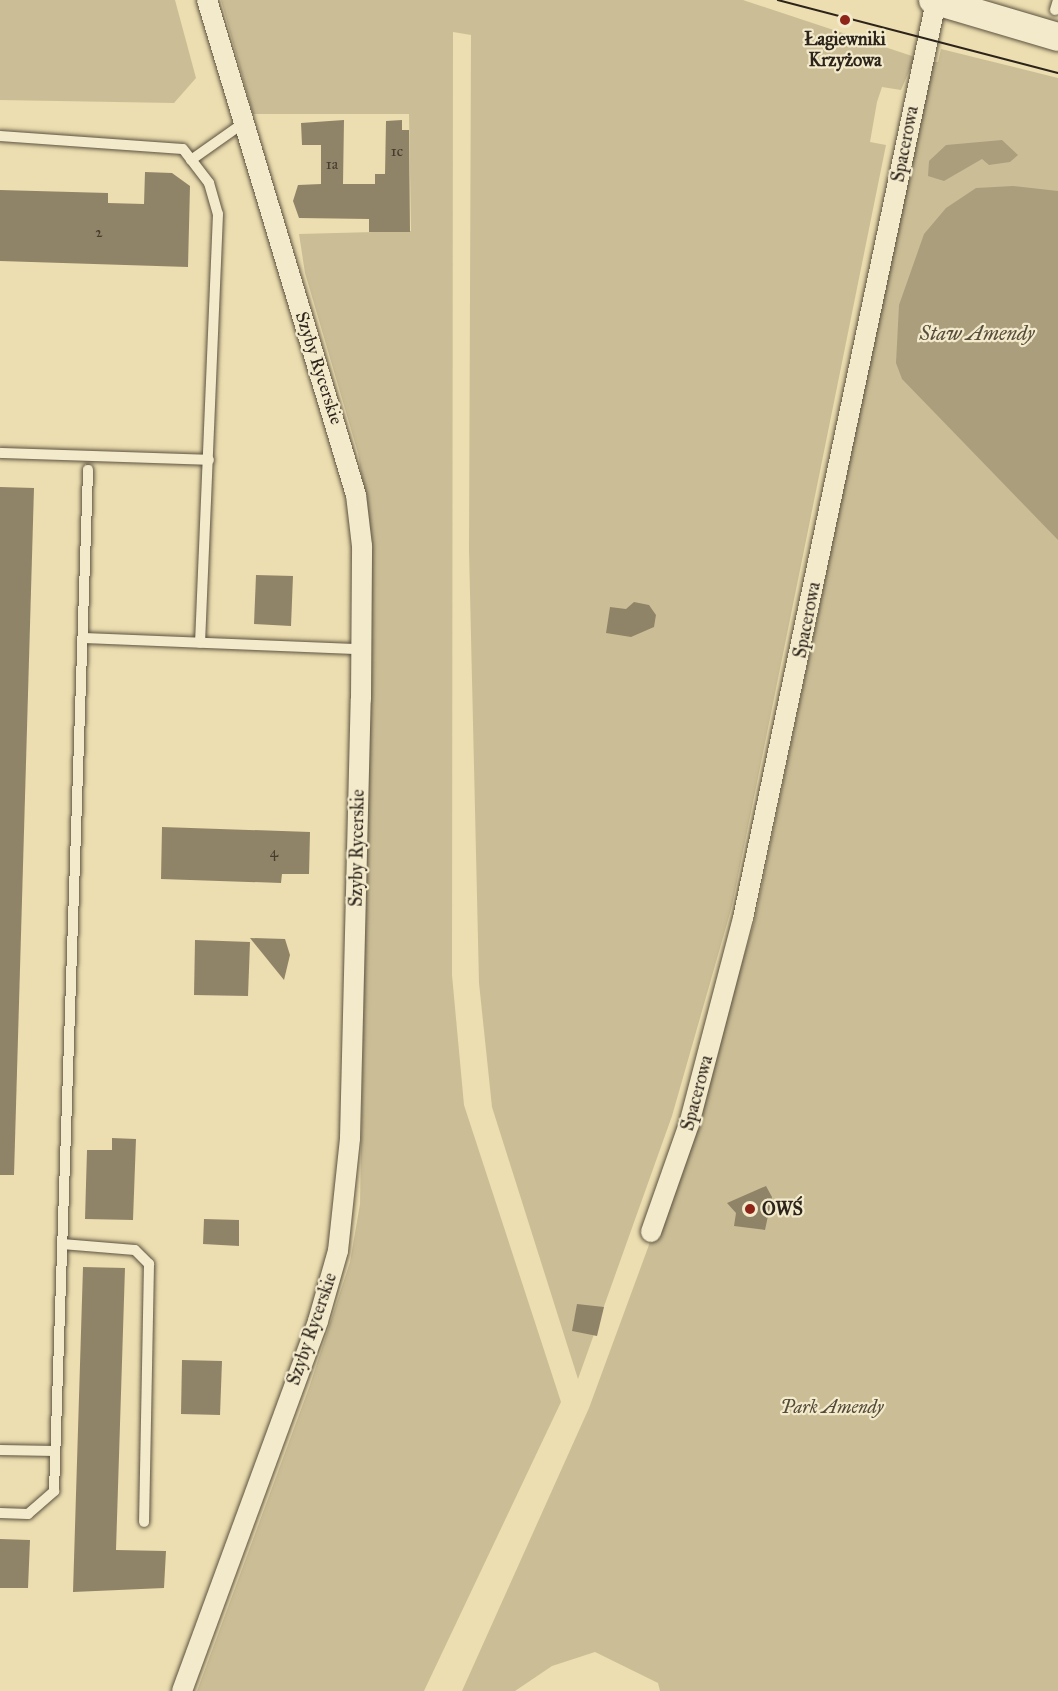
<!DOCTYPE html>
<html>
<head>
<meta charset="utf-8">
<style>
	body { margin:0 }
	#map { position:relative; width:1058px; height:1691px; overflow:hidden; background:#ecdeb0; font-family:"IM FELL Great Primer",serif }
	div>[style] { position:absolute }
	.green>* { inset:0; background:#cbbe96 }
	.water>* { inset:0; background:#ab9e7d }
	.building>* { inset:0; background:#908468 }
	.roads { filter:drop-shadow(0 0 2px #5c5240) drop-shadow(0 0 2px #5c5240) }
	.lane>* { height:10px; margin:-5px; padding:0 5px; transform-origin:5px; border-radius:5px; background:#f3eacc }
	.street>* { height:20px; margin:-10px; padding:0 10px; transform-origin:10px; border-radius:10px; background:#f3eacc }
	.secondary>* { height:28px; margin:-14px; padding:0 14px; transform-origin:14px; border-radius:14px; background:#f3eacc }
	.tram>* { height:1.5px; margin:-0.75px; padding:0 0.75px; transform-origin:0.75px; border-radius:0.75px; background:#2c231a }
	.dots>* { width:16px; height:16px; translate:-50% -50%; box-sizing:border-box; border:3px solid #f3eacc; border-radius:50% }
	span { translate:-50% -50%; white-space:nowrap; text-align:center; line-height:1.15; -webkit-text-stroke:4.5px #f3eacc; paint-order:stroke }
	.number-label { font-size:15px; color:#453b2e }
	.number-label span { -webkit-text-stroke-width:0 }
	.poi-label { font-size:18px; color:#2c231a; font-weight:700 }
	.left { translate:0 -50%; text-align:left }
	.street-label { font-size:18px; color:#2c231a }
	.park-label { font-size:18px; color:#544a39; font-style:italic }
	.water-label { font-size:20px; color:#584e3d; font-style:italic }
</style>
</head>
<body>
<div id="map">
	<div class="green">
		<i style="clip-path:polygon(0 0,175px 0,196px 78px,174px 103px,0 100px)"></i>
		<i style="clip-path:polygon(221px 0,743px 0,915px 57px,901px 90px,882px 87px,877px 102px,870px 142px,886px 145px,732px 906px,672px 1116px,578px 1379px,492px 1107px,479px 983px,469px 550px,471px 35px,453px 32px,452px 975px,464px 1105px,561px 1402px,424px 1691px,197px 1691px,310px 1385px,350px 1262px,360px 1204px,372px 542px,358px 453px,305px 273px,299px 234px,411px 231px,409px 114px,253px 114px)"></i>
		<i style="clip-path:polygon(941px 49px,1058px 78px,1058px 1691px,660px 1691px,658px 1683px,595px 1652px,552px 1666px,515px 1691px,462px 1691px,589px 1408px,692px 1128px,754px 923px,932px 62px,938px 62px)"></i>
	</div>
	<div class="water">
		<i style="clip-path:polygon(1002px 140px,1018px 155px,1010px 162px,989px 165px,982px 159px,944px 181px,928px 176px,929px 161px,946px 145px)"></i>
		<i style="clip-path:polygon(1013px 186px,1058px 191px,1058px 540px,902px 379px,896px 363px,899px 305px,924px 234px,946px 208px,976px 188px)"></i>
	</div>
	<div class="building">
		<i style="clip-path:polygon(344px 120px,343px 184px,375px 184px,375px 174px,385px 174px,386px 121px,402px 120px,402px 130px,409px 130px,410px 232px,369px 232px,369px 219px,299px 218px,293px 201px,298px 185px,321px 184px,321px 145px,302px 145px,301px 123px)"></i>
		<i style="clip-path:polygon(145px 172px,172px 173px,190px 186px,188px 267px,0 261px,0 190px,108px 193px,108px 203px,144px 204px)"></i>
		<i style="clip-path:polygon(0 487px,34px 488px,14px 1175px,0 1175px)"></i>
		<i style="clip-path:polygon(256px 575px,293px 576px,291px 626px,254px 624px)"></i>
		<i style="clip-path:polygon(634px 602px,649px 605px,656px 615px,654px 627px,631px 637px,606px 633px,610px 607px,626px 609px)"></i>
		<i style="clip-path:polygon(162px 827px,310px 832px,309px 874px,282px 874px,281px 883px,161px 879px)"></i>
		<i style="clip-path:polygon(250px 938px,285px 939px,290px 955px,284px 980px)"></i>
		<i style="clip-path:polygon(195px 940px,250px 942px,248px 996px,194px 995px)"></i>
		<i style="clip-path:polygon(112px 1138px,136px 1139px,133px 1220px,85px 1219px,87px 1150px,112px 1150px)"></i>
		<i style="clip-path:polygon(766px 1186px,772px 1197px,765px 1230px,734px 1226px,736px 1213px,727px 1203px)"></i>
		<i style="clip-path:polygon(204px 1219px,239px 1220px,239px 1246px,203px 1244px)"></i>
		<i style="clip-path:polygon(83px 1267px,125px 1268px,116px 1550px,166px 1551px,164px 1588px,73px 1592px)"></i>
		<i style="clip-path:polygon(577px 1304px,604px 1307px,597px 1336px,572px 1331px)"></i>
		<i style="clip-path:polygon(182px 1360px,222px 1361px,220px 1415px,181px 1414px)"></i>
		<i style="clip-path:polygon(0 1539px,30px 1540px,28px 1588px,0 1588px)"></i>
	</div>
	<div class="roads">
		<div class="lane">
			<i style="left:1055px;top:10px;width:10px;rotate:-73deg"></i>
			<i style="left:0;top:136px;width:183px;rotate:4.1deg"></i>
			<i style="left:183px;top:149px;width:43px;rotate:52.6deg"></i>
			<i style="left:209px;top:183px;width:32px;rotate:74deg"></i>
			<i style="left:218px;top:214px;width:429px;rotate:92.4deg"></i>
			<i style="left:191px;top:160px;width:62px;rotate:-35.2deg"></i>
			<i style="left:0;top:453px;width:209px;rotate:1.9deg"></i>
			<i style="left:83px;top:638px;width:279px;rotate:2.3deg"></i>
			<i style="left:62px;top:1244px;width:73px;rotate:4.7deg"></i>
			<i style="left:135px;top:1250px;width:20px;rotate:45deg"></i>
			<i style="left:149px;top:1264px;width:258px;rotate:91.1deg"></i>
			<i style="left:0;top:1450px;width:55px;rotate:1deg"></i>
			<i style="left:0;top:1513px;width:28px;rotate:2deg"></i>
			<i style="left:28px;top:1514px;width:35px;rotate:-41deg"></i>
			<i style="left:54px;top:1491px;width:1022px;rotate:-88.09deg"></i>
		</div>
		<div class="street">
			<i style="left:651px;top:1232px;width:114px;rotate:-70.6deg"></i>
			<i style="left:689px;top:1124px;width:213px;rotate:-75.3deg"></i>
			<i style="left:743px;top:918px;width:937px;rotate:-78.11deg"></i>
			<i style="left:182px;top:1691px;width:394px;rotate:-69.8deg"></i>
			<i style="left:318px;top:1321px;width:73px;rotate:-74.1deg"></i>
			<i style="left:338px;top:1251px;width:114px;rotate:-83.9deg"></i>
			<i style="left:350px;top:1138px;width:439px;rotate:-88.6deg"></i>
			<i style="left:361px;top:699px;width:153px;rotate:-89.6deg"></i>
			<i style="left:362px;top:546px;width:51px;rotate:-96.7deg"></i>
			<i style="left:356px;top:495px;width:517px;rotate:-106.75deg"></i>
		</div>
		<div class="secondary">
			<i style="left:933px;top:0;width:130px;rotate:16.5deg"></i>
		</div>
	</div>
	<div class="tram">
		<i style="left:778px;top:0;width:289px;rotate:14.6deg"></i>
	</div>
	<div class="dots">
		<i style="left:845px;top:20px;background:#8f2418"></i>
		<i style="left:750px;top:1209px;background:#8f2418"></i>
	</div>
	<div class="number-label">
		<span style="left:397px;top:152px">1c</span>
		<span style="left:332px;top:165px">1a</span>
		<span style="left:99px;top:233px">2</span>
		<span style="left:274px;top:853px">4</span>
	</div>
	<div class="poi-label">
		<span style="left:845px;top:50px">Łagiewniki<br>Krzyżowa</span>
		<span class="left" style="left:762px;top:1209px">OWŚ</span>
	</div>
	<div class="street-label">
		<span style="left:905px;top:144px;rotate:-79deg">Spacerowa</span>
		<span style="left:319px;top:368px;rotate:72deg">Szyby Rycerskie</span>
		<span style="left:807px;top:620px;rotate:-79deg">Spacerowa</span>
		<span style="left:357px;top:848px;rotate:-89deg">Szyby Rycerskie</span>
		<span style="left:697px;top:1093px;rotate:-75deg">Spacerowa</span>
		<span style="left:312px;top:1329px;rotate:-71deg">Szyby Rycerskie</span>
	</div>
	<div class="park-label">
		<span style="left:832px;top:1407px">Park Amendy</span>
	</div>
	<div class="water-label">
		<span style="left:977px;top:333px">Staw Amendy</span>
	</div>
</div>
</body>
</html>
